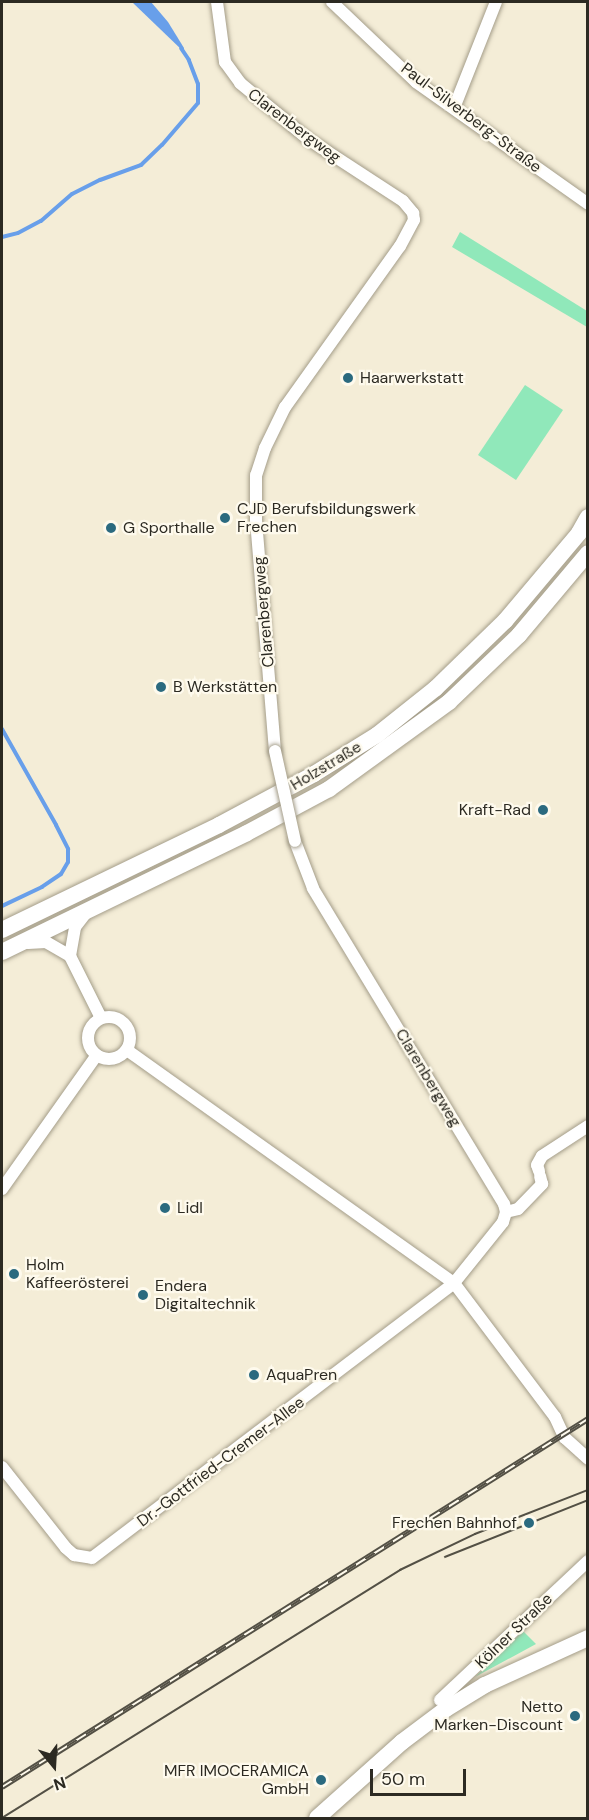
<!DOCTYPE html>
<html>
<head>
<meta charset="utf-8">
<style>
	body { margin:0 }
	#map { position:relative; width:589px; height:1820px; overflow:hidden; background:#f4edd7; font-family:"DM Sans",sans-serif }
	div>[style] { position:absolute }
	.green>* { inset:0; background:#90e8ba }
	.water>* { inset:0; background:#689fea }
	.stream>* { height:4px; margin:-2px; padding:0 2px; transform-origin:2px; border-radius:2px; background:#689fea }
	.roads { filter:drop-shadow(0 0 2px #a49d89) drop-shadow(0 0 2px #a49d89) }
	.minor>* { height:12px; margin:-6px; padding:0 6px; transform-origin:6px; border-radius:6px; background:#fff }
	.minor>.ring { margin:-6px; padding:0; box-sizing:content-box; background:none; border:12px solid #fff; border-radius:50% }
	.secondary>* { height:16px; margin:-8px; padding:0 8px; transform-origin:8px; border-radius:8px; background:#fff }
	.tram>* { height:1.5px; margin:-0.75px; padding:0 0.75px; transform-origin:0.75px; border-radius:0.75px; background:#535045 }
	.rail>* { height:6px; margin-top:-3px; transform-origin:0; background:repeating-linear-gradient(90deg,#fefaed 0 11px,#535045 0 22px); box-sizing:border-box; border-block:2px solid #535045 }
	.bridges { filter:drop-shadow(0 0 2px #a49d89) drop-shadow(0 0 2px #a49d89) }
	.minor-bridge>* { height:12px; margin:-6px; padding:0 6px; transform-origin:6px; border-radius:6px; background:#fff }
	.dots>* { width:16px; height:16px; translate:-50% -50%; box-sizing:border-box; border:3px solid #fefaed; border-radius:50% }
	span { translate:-50% -50%; white-space:nowrap; text-align:center; line-height:1.15; -webkit-text-stroke:4.5px #fefaed; paint-order:stroke }
	.street-label { font-size:16px; color:#2c2a22 }
	.poi-label { font-size:16px; color:#2c2a22 }
	.left { translate:0 -50%; text-align:left }
	.right { translate:-100% -50%; text-align:right }
	.frame { position:absolute; inset:0; border:3px solid #2c2a22; pointer-events:none }
	.north { position:absolute; left:24px; top:1736px; width:60px; height:60px; -webkit-text-stroke:4px #fefaed; paint-order:stroke; rotate:162deg; font-size:16px; font-weight:700; line-height:24px; text-align:center; color:#2c2a22 }
	.north::after { content:''; display:block; margin:auto; width:21px; height:27px; background:#2c2a22; clip-path:polygon(50% 0,100% 100%,50% 72%,0 100%) }
	.scale { position:absolute; left:370px; top:1769px; width:96px; height:27px; box-sizing:border-box; border:3px solid #2c2a22; border-top:0; padding-left:8px; font-size:18px; line-height:21px; white-space:nowrap; color:#2c2a22; -webkit-text-stroke:4px #fefaed; paint-order:stroke }
</style>
</head>
<body>
<div id="map">
	<div class="green">
		<i style="clip-path:polygon(460px 232px,587px 311px,587px 327px,452px 247px)"></i>
		<i style="clip-path:polygon(525px 385px,563px 410px,516px 480px,478px 455px)"></i>
		<i style="clip-path:polygon(523px 1631px,536px 1644px,475px 1677px)"></i>
	</div>
	<div class="water">
		<i style="clip-path:polygon(132px 2px,151px 2px,168px 22px,184px 48px,184px 52px)"></i>
	</div>
	<div class="stream">
		<i style="left:2px;top:237px;width:16px;rotate:-14deg"></i>
		<i style="left:18px;top:233px;width:26px;rotate:-28deg"></i>
		<i style="left:41px;top:221px;width:41px;rotate:-41.1deg"></i>
		<i style="left:72px;top:194px;width:31px;rotate:-27deg"></i>
		<i style="left:100px;top:180px;width:44px;rotate:-20.1deg"></i>
		<i style="left:141px;top:165px;width:29px;rotate:-44deg"></i>
		<i style="left:162px;top:145px;width:55px;rotate:-49.4deg"></i>
		<i style="left:198px;top:103px;width:19px;rotate:-90deg"></i>
		<i style="left:198px;top:84px;width:26px;rotate:-111deg"></i>
		<i style="left:189px;top:60px;width:14px;rotate:-124deg"></i>
		<i style="left:2px;top:729px;width:110px;rotate:60.6deg"></i>
		<i style="left:56px;top:825px;width:27px;rotate:63deg"></i>
		<i style="left:68px;top:849px;width:13px;rotate:90deg"></i>
		<i style="left:68px;top:862px;width:14px;rotate:120deg"></i>
		<i style="left:61px;top:874px;width:23px;rotate:146deg"></i>
		<i style="left:42px;top:887px;width:44px;rotate:154.6deg"></i>
	</div>
	<div class="roads">
		<div class="minor">
			<i style="left:217px;top:2px;width:61px;rotate:82.4deg"></i>
			<i style="left:225px;top:62px;width:26px;rotate:54deg"></i>
			<i style="left:240px;top:83px;width:88px;rotate:39.5deg"></i>
			<i style="left:308px;top:139px;width:113px;rotate:33.1deg"></i>
			<i style="left:403px;top:201px;width:16px;rotate:50deg"></i>
			<i style="left:413px;top:213px;width:7px;rotate:82deg"></i>
			<i style="left:414px;top:220px;width:30px;rotate:118deg"></i>
			<i style="left:400px;top:246px;width:198px;rotate:125.5deg"></i>
			<i style="left:285px;top:407px;width:46px;rotate:116deg"></i>
			<i style="left:265px;top:448px;width:28px;rotate:108deg"></i>
			<i style="left:256px;top:475px;width:45px;rotate:90deg"></i>
			<i style="left:256px;top:520px;width:232px;rotate:85.3deg"></i>
			<i style="left:332px;top:2px;width:116px;rotate:43.6deg"></i>
			<i style="left:416px;top:82px;width:211px;rotate:35.3deg"></i>
			<i style="left:454px;top:108px;width:114px;rotate:-68.4deg"></i>
			<i style="left:28px;top:943px;width:18px;rotate:-3deg"></i>
			<i style="left:46px;top:942px;width:28px;rotate:30deg"></i>
			<i style="left:70px;top:956px;width:69px;rotate:63.4deg"></i>
			<i style="left:70px;top:956px;width:29px;rotate:-80deg"></i>
			<i style="left:75px;top:927px;width:18px;rotate:-52deg"></i>
			<i class="ring" style="left:88px;top:1017px;width:30px;height:30px"></i>
			<i style="left:127px;top:1050px;width:402px;rotate:35.5deg"></i>
			<i style="left:454px;top:1283px;width:168px;rotate:53deg"></i>
			<i style="left:555px;top:1417px;width:23px;rotate:65deg"></i>
			<i style="left:565px;top:1438px;width:31px;rotate:42deg"></i>
			<i style="left:539px;top:1171px;width:6px;rotate:-108deg"></i>
			<i style="left:537px;top:1165px;width:10px;rotate:-61deg"></i>
			<i style="left:542px;top:1156px;width:55px;rotate:-33.1deg"></i>
			<i style="left:2px;top:1189px;width:164px;rotate:-54.7deg"></i>
			<i style="left:506px;top:1212px;width:12px;rotate:-14deg"></i>
			<i style="left:518px;top:1209px;width:35px;rotate:-46deg"></i>
			<i style="left:542px;top:1184px;width:8px;rotate:-104deg"></i>
			<i style="left:2px;top:1467px;width:103px;rotate:51.7deg"></i>
			<i style="left:66px;top:1548px;width:11px;rotate:41deg"></i>
			<i style="left:74px;top:1555px;width:18px;rotate:9deg"></i>
			<i style="left:92px;top:1558px;width:455px;rotate:-37.2deg"></i>
			<i style="left:454px;top:1283px;width:78px;rotate:-51.2deg"></i>
			<i style="left:503px;top:1222px;width:10px;rotate:-73deg"></i>
			<i style="left:506px;top:1212px;width:8px;rotate:-104deg"></i>
			<i style="left:504px;top:1204px;width:369px;rotate:-121.2deg"></i>
			<i style="left:313px;top:888px;width:50px;rotate:-111deg"></i>
			<i style="left:440px;top:1700px;width:203px;rotate:-43.2deg"></i>
		</div>
		<div class="secondary">
			<i style="left:2px;top:930px;width:241px;rotate:-25.8deg"></i>
			<i style="left:219px;top:825px;width:108px;rotate:-28.2deg"></i>
			<i style="left:314px;top:774px;width:74px;rotate:-31.8deg"></i>
			<i style="left:377px;top:735px;width:75px;rotate:-38.5deg"></i>
			<i style="left:436px;top:688px;width:96px;rotate:-44.2deg"></i>
			<i style="left:505px;top:621px;width:115px;rotate:-49.9deg"></i>
			<i style="left:579px;top:533px;width:18px;rotate:-61deg"></i>
			<i style="left:2px;top:952px;width:272px;rotate:-25.9deg"></i>
			<i style="left:247px;top:833px;width:93px;rotate:-28.2deg"></i>
			<i style="left:329px;top:789px;width:148px;rotate:-35.9deg"></i>
			<i style="left:449px;top:702px;width:97px;rotate:-43.7deg"></i>
			<i style="left:519px;top:635px;width:107px;rotate:-49.9deg"></i>
			<i style="left:317px;top:1818px;width:114px;rotate:-41.8deg"></i>
			<i style="left:402px;top:1742px;width:55px;rotate:-36.9deg"></i>
			<i style="left:446px;top:1709px;width:46px;rotate:-31.6deg"></i>
			<i style="left:485px;top:1685px;width:113px;rotate:-24.5deg"></i>
		</div>
	</div>
	<div class="tram">
		<i style="left:445px;top:1557px;width:154px;rotate:-21.7deg"></i>
		<i style="left:2px;top:1818px;width:469px;rotate:-31.9deg"></i>
		<i style="left:400px;top:1570px;width:83px;rotate:-25.6deg"></i>
		<i style="left:475px;top:1534px;width:121px;rotate:-21.3deg"></i>
	</div>
	<div class="rail">
		<i style="left:2px;top:1787px;width:692px;rotate:-32.13deg"></i>
	</div>
	<div class="bridges">
		<div class="minor-bridge">
			<i style="left:275px;top:751px;width:92px;rotate:77.5deg"></i>
		</div>
	</div>
	<div class="dots">
		<i style="left:348px;top:378px;background:#2b6a7f"></i>
		<i style="left:225px;top:518px;background:#2b6a7f"></i>
		<i style="left:111px;top:528px;background:#2b6a7f"></i>
		<i style="left:161px;top:687px;background:#2b6a7f"></i>
		<i style="left:543px;top:810px;background:#2b6a7f"></i>
		<i style="left:165px;top:1208px;background:#2b6a7f"></i>
		<i style="left:14px;top:1274px;background:#2b6a7f"></i>
		<i style="left:143px;top:1295px;background:#2b6a7f"></i>
		<i style="left:254px;top:1375px;background:#2b6a7f"></i>
		<i style="left:529px;top:1523px;background:#2b6a7f"></i>
		<i style="left:575px;top:1716px;background:#2b6a7f"></i>
		<i style="left:321px;top:1780px;background:#2b6a7f"></i>
	</div>
	<div class="street-label">
		<span style="left:471px;top:118px;rotate:37deg">Paul-Silverberg-Straße</span>
		<span style="left:294px;top:126px;rotate:37deg">Clarenbergweg</span>
		<span style="left:264px;top:612px;rotate:-95deg">Clarenbergweg</span>
		<span style="left:326px;top:766px;rotate:-31deg">Holzstraße</span>
		<span style="left:428px;top:1078px;rotate:59deg">Clarenbergweg</span>
		<span style="left:221px;top:1462px;rotate:-37deg">Dr.-Gottfried-Cremer-Allee</span>
		<span style="left:514px;top:1631px;rotate:-44deg">Kölner Straße</span>
	</div>
	<div class="poi-label">
		<span class="left" style="left:360px;top:378px">Haarwerkstatt</span>
		<span class="left" style="left:237px;top:518px">CJD Berufsbildungswerk<br>Frechen</span>
		<span class="left" style="left:123px;top:528px">G Sporthalle</span>
		<span class="left" style="left:173px;top:687px">B Werkstätten</span>
		<span class="right" style="left:531px;top:810px">Kraft-Rad</span>
		<span class="left" style="left:177px;top:1208px">Lidl</span>
		<span class="left" style="left:26px;top:1274px">Holm<br>Kaffeerösterei</span>
		<span class="left" style="left:155px;top:1295px">Endera<br>Digitaltechnik</span>
		<span class="left" style="left:266px;top:1375px">AquaPren</span>
		<span class="right" style="left:517px;top:1523px">Frechen Bahnhof</span>
		<span class="right" style="left:563px;top:1716px">Netto<br>Marken-Discount</span>
		<span class="right" style="left:309px;top:1780px">MFR IMOCERAMICA<br>GmbH</span>
	</div>
	<div class="frame"></div>
	<div class="north">N</div>
	<div class="scale">50 m</div>
</div>
</body>
</html>
